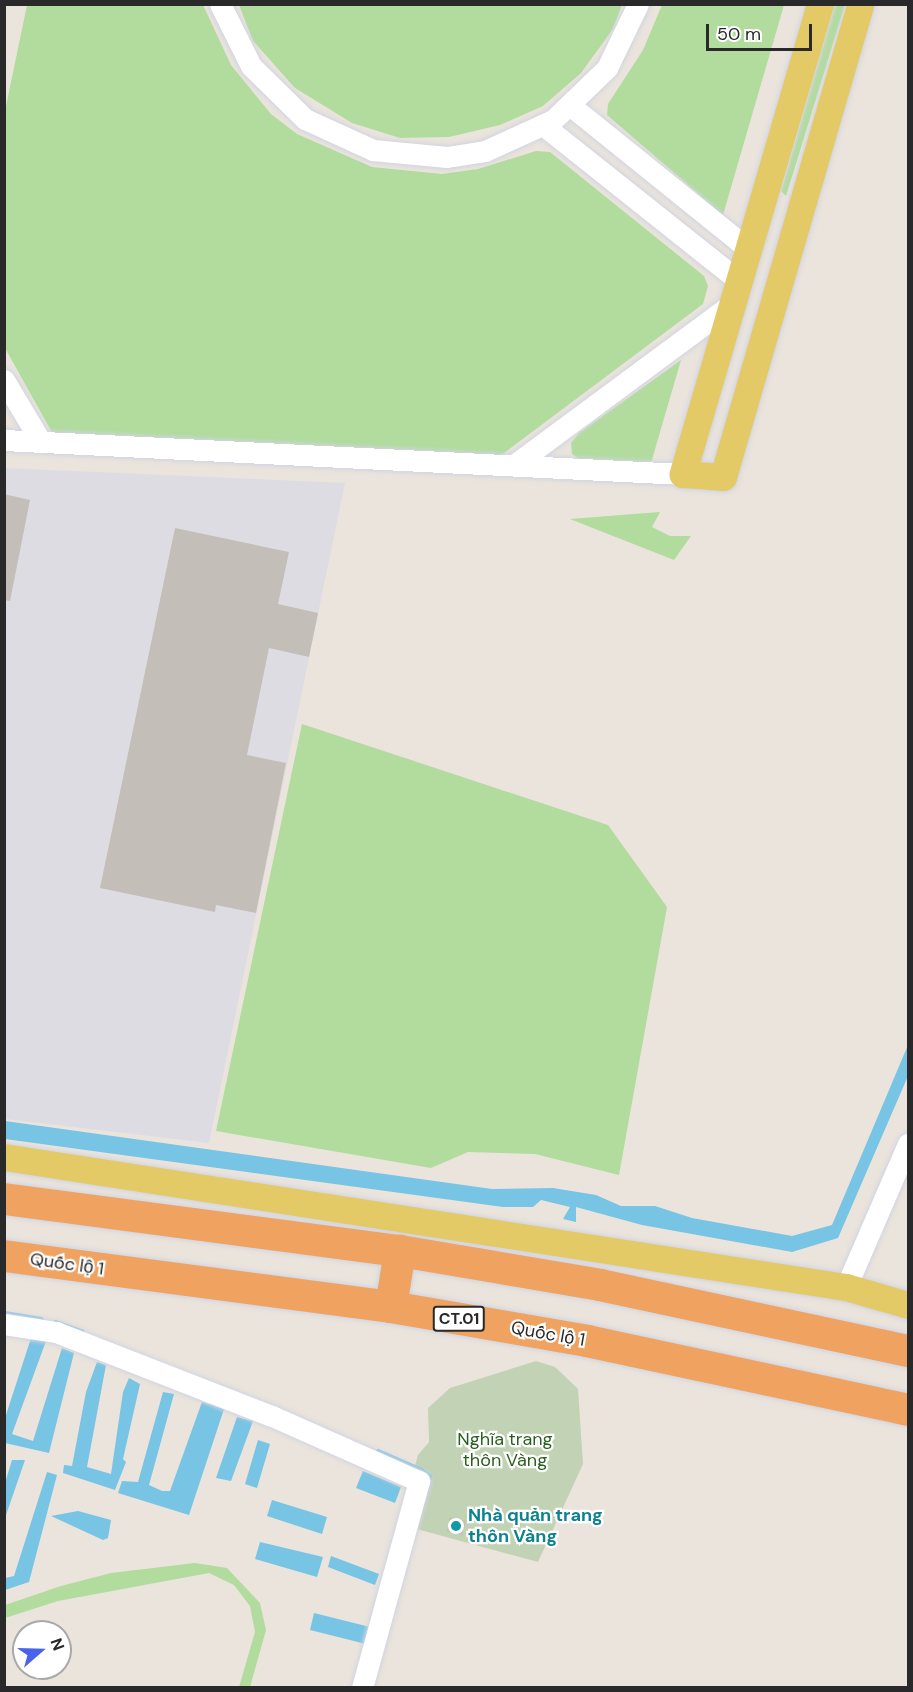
<!DOCTYPE html>
<html>
<head>
<meta charset="utf-8">
<style>
	body { margin:0 }
	#map { position:relative; width:913px; height:1692px; overflow:hidden; background:#eae4dc; font-family:"DM Sans",sans-serif }
	div>[style] { position:absolute }
	.industrial>* { inset:0; background:#dedce3 }
	.green>* { inset:0; background:#b1dc9d }
	.cemetery>* { inset:0; background:#c2d2b5 }
	.water>* { inset:0; background:#77c4e4 }
	.stream>* { height:4.5px; margin:-2.25px; padding:0 2.25px; transform-origin:2.25px; border-radius:2.25px; background:#77c4e4 }
	.building>* { inset:0; background:#c3beb7 }
	.roads { filter:drop-shadow(0 0 2px #d1d4e1) drop-shadow(0 0 2px #d1d4e1) }
	.minor>* { height:21px; margin:-10.5px; padding:0 10.5px; transform-origin:10.5px; border-radius:10.5px; background:#fff }
	.major>* { height:27px; margin:-13.5px; padding:0 13.5px; transform-origin:13.5px; border-radius:13.5px; background:#e4ca67 }
	.highway>* { height:32px; margin:-16px; padding:0 16px; transform-origin:16px; border-radius:16px; background:#f0a361 }
	.dots>* { width:16px; height:16px; translate:-50% -50%; box-sizing:border-box; border:3px solid #fff; border-radius:50% }
	span { translate:-50% -50%; white-space:nowrap; text-align:center; line-height:1.15; -webkit-text-stroke:4.5px #fff; paint-order:stroke }
	.shield-label span { padding:2px 4px; background:#fff; border:2px solid; border-radius:4px; -webkit-text-stroke-width:0 }
	.shield-label { font-size:16px; color:#292929; font-weight:700 }
	.street-label { font-size:18px; color:#292929 }
	.park-label { font-size:18px; color:#2b5f20 }
	.culture-label { font-size:18px; color:#0d838f; font-weight:700 }
	.left { translate:0 -50%; text-align:left }
	.frame { position:absolute; inset:0; border:6px solid #292929; pointer-events:none }
	.north { position:absolute; left:12px; top:1620px; width:60px; height:60px; box-sizing:border-box; background:#fff; border:2px solid #a9a9a9; border-radius:50%; rotate:70deg; font-size:16px; font-weight:700; line-height:24px; text-align:center; color:#292929 }
	.north::after { content:''; display:block; margin:auto; width:21px; height:27px; background:#4963ea; clip-path:polygon(50% 0,100% 100%,50% 72%,0 100%) }
	.scale { position:absolute; left:706px; top:24px; width:106px; height:27px; box-sizing:border-box; border:3px solid #292929; border-top:0; padding-left:8px; font-size:18px; line-height:21px; white-space:nowrap; color:#292929; -webkit-text-stroke:4px #fff; paint-order:stroke }
</style>
</head>
<body>
<div id="map">
	<div class="industrial">
		<i style="clip-path:polygon(5px 468px,345px 483px,209px 1143px,5px 1119px)"></i>
	</div>
	<div class="green">
		<i style="clip-path:polygon(27px 5px,203px 5px,231px 65px,271px 114px,297px 134px,372px 167px,442px 174px,478px 169px,536px 151px,550px 152px,704px 276px,708px 286px,703px 304px,500px 456px,54px 436px,5px 348px,5px 111px)"></i>
		<i style="clip-path:polygon(239px 5px,622px 5px,613px 29px,581px 73px,543px 106px,500px 125px,449px 137px,400px 138px,352px 123px,295px 88px,253px 41px)"></i>
		<i style="clip-path:polygon(662px 5px,784px 5px,723px 215px,607px 115px,608px 104px,643px 50px)"></i>
		<i style="clip-path:polygon(835px 5px,845px 5px,786px 196px,781px 191px)"></i>
		<i style="clip-path:polygon(681px 360px,651px 463px,580px 460px,572px 454px,571px 443px,579px 433px)"></i>
		<i style="clip-path:polygon(660px 512px,652px 527px,670px 536px,691px 536px,674px 560px,570px 519px)"></i>
		<i style="clip-path:polygon(302px 724px,608px 825px,667px 907px,619px 1175px,535px 1154px,468px 1152px,431px 1168px,216px 1131px)"></i>
		<i style="clip-path:polygon(195px 1563px,227px 1568px,260px 1603px,266px 1630px,250px 1687px,239px 1687px,255px 1632px,250px 1606px,234px 1585px,209px 1573px,58px 1601px,5px 1618px,5px 1605px,61px 1586px,111px 1573px)"></i>
	</div>
	<div class="cemetery">
		<i style="clip-path:polygon(536px 1361px,555px 1367px,578px 1389px,583px 1464px,538px 1562px,413px 1528px,414px 1470px,418px 1455px,429px 1442px,428px 1408px,450px 1388px)"></i>
	</div>
	<div class="water">
		<i style="clip-path:polygon(908px 1045px,908px 1076px,838px 1238px,792px 1252px,642px 1225px,576px 1207px,576px 1222px,563px 1219px,570px 1207px,541px 1200px,533px 1207px,503px 1207px,5px 1139px,5px 1121px,492px 1189px,553px 1188px,596px 1195px,621px 1206px,655px 1206px,692px 1218px,792px 1236px,832px 1225px)"></i>
		<i style="clip-path:polygon(32px 1335px,46px 1341px,12px 1434px,33px 1441px,62px 1348px,74px 1353px,49px 1453px,5px 1443px,5px 1418px)"></i>
		<i style="clip-path:polygon(97px 1362px,106px 1365px,87px 1467px,111px 1474px,123px 1392px,129px 1378px,140px 1384px,123px 1459px,126px 1462px,115px 1490px,63px 1473px,64px 1465px,72px 1466px,86px 1392px)"></i>
		<i style="clip-path:polygon(163px 1392px,174px 1394px,149px 1485px,162px 1491px,170px 1491px,202px 1402px,224px 1409px,189px 1515px,118px 1493px,122px 1481px,138px 1482px)"></i>
		<i style="clip-path:polygon(237px 1417px,253px 1421px,231px 1481px,216px 1478px)"></i>
		<i style="clip-path:polygon(258px 1440px,270px 1444px,257px 1488px,245px 1484px)"></i>
		<i style="clip-path:polygon(12px 1460px,25px 1460px,5px 1518px,5px 1483px)"></i>
		<i style="clip-path:polygon(363px 1471px,401px 1487px,395px 1503px,356px 1488px)"></i>
		<i style="clip-path:polygon(47px 1472px,57px 1475px,29px 1582px,5px 1590px,5px 1578px,14px 1576px)"></i>
		<i style="clip-path:polygon(272px 1500px,327px 1517px,322px 1534px,267px 1516px)"></i>
		<i style="clip-path:polygon(78px 1511px,111px 1520px,108px 1538px,103px 1540px,51px 1516px)"></i>
		<i style="clip-path:polygon(260px 1542px,323px 1557px,317px 1577px,255px 1559px)"></i>
		<i style="clip-path:polygon(331px 1556px,379px 1574px,375px 1585px,328px 1567px)"></i>
		<i style="clip-path:polygon(314px 1613px,370px 1627px,366px 1644px,310px 1630px)"></i>
	</div>
	<div class="stream">
		<i style="left:4px;top:1313px;width:37px;rotate:9deg"></i>
		<i style="left:55px;top:1322px;width:28px;rotate:19deg"></i>
		<i style="left:378px;top:1451px;width:47px;rotate:23.8deg"></i>
		<i style="left:421px;top:1470px;width:10px;rotate:37deg"></i>
		<i style="left:429px;top:1476px;width:9px;rotate:96deg"></i>
	</div>
	<div class="building">
		<i style="clip-path:polygon(4px 494px,30px 500px,10px 601px,4px 600px)"></i>
		<i style="clip-path:polygon(175px 528px,289px 552px,278px 604px,318px 613px,309px 657px,269px 648px,247px 755px,286px 763px,256px 913px,216px 905px,215px 912px,100px 888px)"></i>
		<i style="clip-path:polygon(450px 1517px,466px 1521px,462px 1535px,447px 1531px)"></i>
	</div>
	<div class="roads">
		<div class="minor">
			<i style="left:220px;top:4px;width:69px;rotate:63.4deg"></i>
			<i style="left:251px;top:66px;width:76px;rotate:44.5deg"></i>
			<i style="left:305px;top:119px;width:75px;rotate:24.5deg"></i>
			<i style="left:373px;top:150px;width:74px;rotate:5.4deg"></i>
			<i style="left:447px;top:157px;width:38px;rotate:-9deg"></i>
			<i style="left:485px;top:151px;width:75px;rotate:-24.5deg"></i>
			<i style="left:553px;top:120px;width:75px;rotate:-43.9deg"></i>
			<i style="left:607px;top:68px;width:71px;rotate:-64.2deg"></i>
			<i style="left:571px;top:106px;width:228px;rotate:38.9deg"></i>
			<i style="left:543px;top:125px;width:251px;rotate:38.5deg"></i>
			<i style="left:4px;top:380px;width:72px;rotate:59.2deg"></i>
			<i style="left:4px;top:440px;width:680px;rotate:2.87deg"></i>
			<i style="left:514px;top:465px;width:272px;rotate:-36.5deg"></i>
			<i style="left:846px;top:1287px;width:156px;rotate:-66.6deg"></i>
			<i style="left:4px;top:1324px;width:53px;rotate:8.7deg"></i>
			<i style="left:56px;top:1332px;width:232px;rotate:21.3deg"></i>
			<i style="left:272px;top:1416px;width:161px;rotate:23.9deg"></i>
			<i style="left:419px;top:1481px;width:215px;rotate:105.4deg"></i>
		</div>
		<div class="major">
			<i style="left:820px;top:4px;width:490px;rotate:106.3deg"></i>
			<i style="left:683px;top:474px;width:40px;rotate:4.3deg"></i>
			<i style="left:723px;top:477px;width:492px;rotate:-73.8deg"></i>
			<i style="left:4px;top:1157px;width:852px;rotate:8.78deg"></i>
			<i style="left:846px;top:1287px;width:65px;rotate:16.2deg"></i>
		</div>
		<div class="highway">
			<i style="left:4px;top:1199px;width:399px;rotate:7.5deg"></i>
			<i style="left:400px;top:1251px;width:203px;rotate:9.6deg"></i>
			<i style="left:600px;top:1285px;width:315px;rotate:12.1deg"></i>
			<i style="left:4px;top:1256px;width:390px;rotate:7.5deg"></i>
			<i style="left:391px;top:1307px;width:199px;rotate:9.8deg"></i>
			<i style="left:587px;top:1341px;width:328px;rotate:12.1deg"></i>
			<i style="left:391px;top:1307px;width:57px;rotate:-80.9deg"></i>
		</div>
	</div>
	<div class="dots">
		<i style="left:456px;top:1526px;background:#0f9aa8"></i>
	</div>
	<div class="shield-label">
		<span style="left:459px;top:1319px">CT.01</span>
	</div>
	<div class="street-label">
		<span style="left:67px;top:1264px;rotate:8deg">Quốc lộ 1</span>
		<span style="left:548px;top:1334px;rotate:10deg">Quốc lộ 1</span>
	</div>
	<div class="park-label">
		<span style="left:505px;top:1450px">Nghĩa trang<br>thôn Vàng</span>
	</div>
	<div class="culture-label">
		<span class="left" style="left:468px;top:1526px">Nhà quản trang<br>thôn Vàng</span>
	</div>
	<div class="frame"></div>
	<div class="north">N</div>
	<div class="scale">50 m</div>
</div>
</body>
</html>
